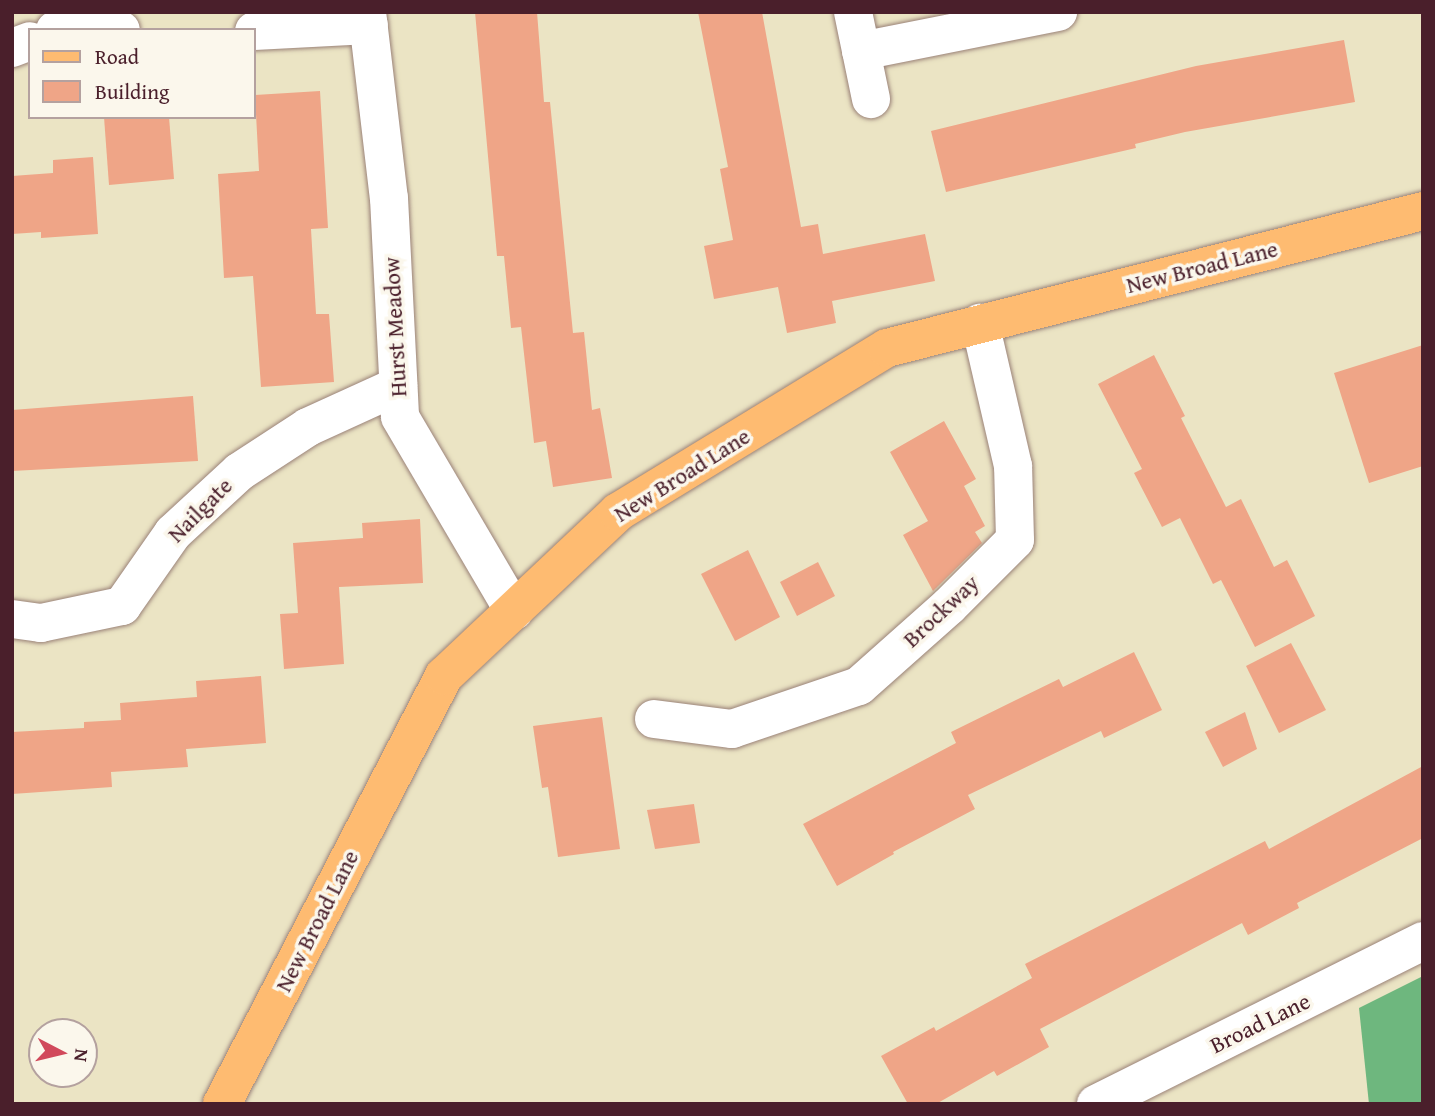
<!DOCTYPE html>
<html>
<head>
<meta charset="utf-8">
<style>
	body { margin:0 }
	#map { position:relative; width:1435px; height:1116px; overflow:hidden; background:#ebe4c4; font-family:"Gentium Book Plus",serif }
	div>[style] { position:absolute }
	.forest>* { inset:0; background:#6eb77e }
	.building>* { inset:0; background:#efa587 }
	.roads { filter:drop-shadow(0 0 2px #9a8278) drop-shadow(0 0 2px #9a8278) }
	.minor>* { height:38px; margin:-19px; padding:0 19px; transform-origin:19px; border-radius:19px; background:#fff }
	.major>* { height:38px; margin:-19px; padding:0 19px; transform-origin:19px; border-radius:19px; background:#febb71 }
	span { translate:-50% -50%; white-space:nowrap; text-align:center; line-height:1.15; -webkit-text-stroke:7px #fbf7ec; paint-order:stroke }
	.street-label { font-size:23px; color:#4a1f2b }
	.frame { position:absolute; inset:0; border:14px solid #4a1f2b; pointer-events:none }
	.legend { position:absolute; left:28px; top:28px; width:228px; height:91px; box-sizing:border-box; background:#fbf7ec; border:2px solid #b4a19f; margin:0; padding:9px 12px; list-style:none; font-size:21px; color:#4a1f2b }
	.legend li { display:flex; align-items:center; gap:14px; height:35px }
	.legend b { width:35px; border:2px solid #b4a19f }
	.north { position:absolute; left:28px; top:1018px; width:70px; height:70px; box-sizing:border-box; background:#fbf7ec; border:2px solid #b4a19f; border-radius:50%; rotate:97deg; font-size:19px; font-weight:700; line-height:28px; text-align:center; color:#4a1f2b }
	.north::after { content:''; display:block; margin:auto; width:24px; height:32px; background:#d1495b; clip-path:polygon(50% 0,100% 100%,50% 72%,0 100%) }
</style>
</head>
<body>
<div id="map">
	<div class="forest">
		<i style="clip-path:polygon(1423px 976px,1423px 1104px,1369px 1104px,1359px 1008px)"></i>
	</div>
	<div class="building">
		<i style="clip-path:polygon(475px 12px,537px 12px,544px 102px,550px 102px,573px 333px,584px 332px,592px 410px,600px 408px,612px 478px,553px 487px,546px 441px,534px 443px,521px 327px,511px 328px,504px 256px,497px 256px)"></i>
		<i style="clip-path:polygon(698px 12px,762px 12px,801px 227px,818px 224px,823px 254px,925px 234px,935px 281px,832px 301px,836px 323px,787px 333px,778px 287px,714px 299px,704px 246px,733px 240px,720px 169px,728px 167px)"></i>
		<i style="clip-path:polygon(1344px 40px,1355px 102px,1185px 132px,1135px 144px,1136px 148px,946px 192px,931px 131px,1196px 66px)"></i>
		<i style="clip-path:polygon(320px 91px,328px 228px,311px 229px,316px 314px,329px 314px,334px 382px,261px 387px,253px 276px,224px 278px,218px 174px,259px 171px,255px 95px)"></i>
		<i style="clip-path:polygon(104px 117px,169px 117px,174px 179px,109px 185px)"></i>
		<i style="clip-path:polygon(93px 157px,98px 234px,41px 238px,41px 232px,12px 234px,12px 176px,53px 173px,53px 160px)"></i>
		<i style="clip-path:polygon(1423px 345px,1423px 466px,1369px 483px,1334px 373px)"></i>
		<i style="clip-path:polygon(1154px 355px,1185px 416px,1181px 418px,1226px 507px,1241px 499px,1274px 567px,1287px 560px,1315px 616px,1255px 647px,1221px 580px,1213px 584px,1180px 518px,1162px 527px,1134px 473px,1142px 469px,1098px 384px)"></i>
		<i style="clip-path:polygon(193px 396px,198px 461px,12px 471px,12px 410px)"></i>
		<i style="clip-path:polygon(944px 421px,976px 479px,964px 486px,985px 526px,975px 532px,982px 543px,933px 591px,903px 535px,928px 521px,890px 452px)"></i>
		<i style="clip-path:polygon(420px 519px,423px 583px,339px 587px,344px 664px,284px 669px,280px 614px,298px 613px,293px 543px,363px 538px,362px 523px)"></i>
		<i style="clip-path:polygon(748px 550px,780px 617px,735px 641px,701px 574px)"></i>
		<i style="clip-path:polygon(818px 562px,835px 596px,797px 616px,780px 582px)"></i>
		<i style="clip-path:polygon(1291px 643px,1326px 710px,1279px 733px,1246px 666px)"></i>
		<i style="clip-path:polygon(1134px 652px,1162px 710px,1104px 738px,1101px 731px,968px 795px,975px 809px,893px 852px,894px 854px,837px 886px,803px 824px,956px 743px,951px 732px,1059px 679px,1063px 687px)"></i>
		<i style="clip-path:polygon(261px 676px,266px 743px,186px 749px,188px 767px,111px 772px,112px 787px,12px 794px,12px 732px,84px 728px,84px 722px,121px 720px,120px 703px,197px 697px,196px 681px)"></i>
		<i style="clip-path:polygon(1245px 712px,1257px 749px,1223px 767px,1205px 732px)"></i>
		<i style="clip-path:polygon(602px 717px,620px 849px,558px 857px,548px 787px,542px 788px,533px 726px)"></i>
		<i style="clip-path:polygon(1423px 766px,1423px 838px,1297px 903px,1299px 908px,1248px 935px,1242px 923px,1040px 1029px,1049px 1047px,997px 1076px,994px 1071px,936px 1104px,908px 1104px,881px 1056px,934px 1027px,936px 1031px,1032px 978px,1025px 964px,1265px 841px,1269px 849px)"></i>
		<i style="clip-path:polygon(694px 804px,700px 843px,655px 849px,647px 810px)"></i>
	</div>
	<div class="roads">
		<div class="minor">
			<i style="left:367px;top:12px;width:187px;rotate:83.3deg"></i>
			<i style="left:389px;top:198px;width:219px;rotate:87.1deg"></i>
			<i style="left:400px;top:417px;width:225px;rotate:59.6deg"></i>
			<i style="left:853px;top:12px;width:89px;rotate:78.3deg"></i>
			<i style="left:55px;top:30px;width:12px;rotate:-24deg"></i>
			<i style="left:66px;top:25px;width:55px;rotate:5.2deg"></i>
			<i style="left:254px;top:31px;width:115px;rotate:-3deg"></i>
			<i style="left:12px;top:48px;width:19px;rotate:-21deg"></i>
			<i style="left:861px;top:51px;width:201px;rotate:-11.2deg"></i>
			<i style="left:12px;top:619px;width:29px;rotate:8deg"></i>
			<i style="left:41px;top:623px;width:83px;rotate:-11.9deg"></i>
			<i style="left:122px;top:606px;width:89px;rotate:-55.1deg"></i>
			<i style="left:173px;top:533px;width:90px;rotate:-42.7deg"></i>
			<i style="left:239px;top:472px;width:82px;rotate:-33.1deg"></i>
			<i style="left:308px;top:427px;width:99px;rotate:-24.5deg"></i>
			<i style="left:654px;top:719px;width:79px;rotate:7.3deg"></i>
			<i style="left:732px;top:729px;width:134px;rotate:-18.7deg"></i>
			<i style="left:859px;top:686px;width:120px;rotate:-41.6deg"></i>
			<i style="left:949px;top:606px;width:93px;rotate:-45deg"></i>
			<i style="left:1015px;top:540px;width:74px;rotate:-91.5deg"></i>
			<i style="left:1013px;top:466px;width:147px;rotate:-103deg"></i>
			<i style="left:1096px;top:1104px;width:365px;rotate:-26.5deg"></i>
		</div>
		<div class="major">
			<i style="left:222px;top:1104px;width:482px;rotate:-62.6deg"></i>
			<i style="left:444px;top:676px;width:239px;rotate:-43.3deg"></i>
			<i style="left:618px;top:512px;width:315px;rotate:-31.4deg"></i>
			<i style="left:887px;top:348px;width:553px;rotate:-14.34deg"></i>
		</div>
	</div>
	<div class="street-label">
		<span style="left:1202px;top:267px;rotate:-14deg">New Broad Lane</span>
		<span style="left:395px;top:327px;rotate:-93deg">Hurst Meadow</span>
		<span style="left:682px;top:475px;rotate:-32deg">New Broad Lane</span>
		<span style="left:200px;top:510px;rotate:-45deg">Nailgate</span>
		<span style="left:941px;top:611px;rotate:-43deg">Brockway</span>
		<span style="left:317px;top:921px;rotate:-63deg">New Broad Lane</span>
		<span style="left:1260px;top:1023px;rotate:-26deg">Broad Lane</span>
	</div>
	<div class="frame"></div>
	<ul class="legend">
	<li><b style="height:9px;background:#febb71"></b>Road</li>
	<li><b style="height:19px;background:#efa587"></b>Building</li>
	</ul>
	<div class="north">N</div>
</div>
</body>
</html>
